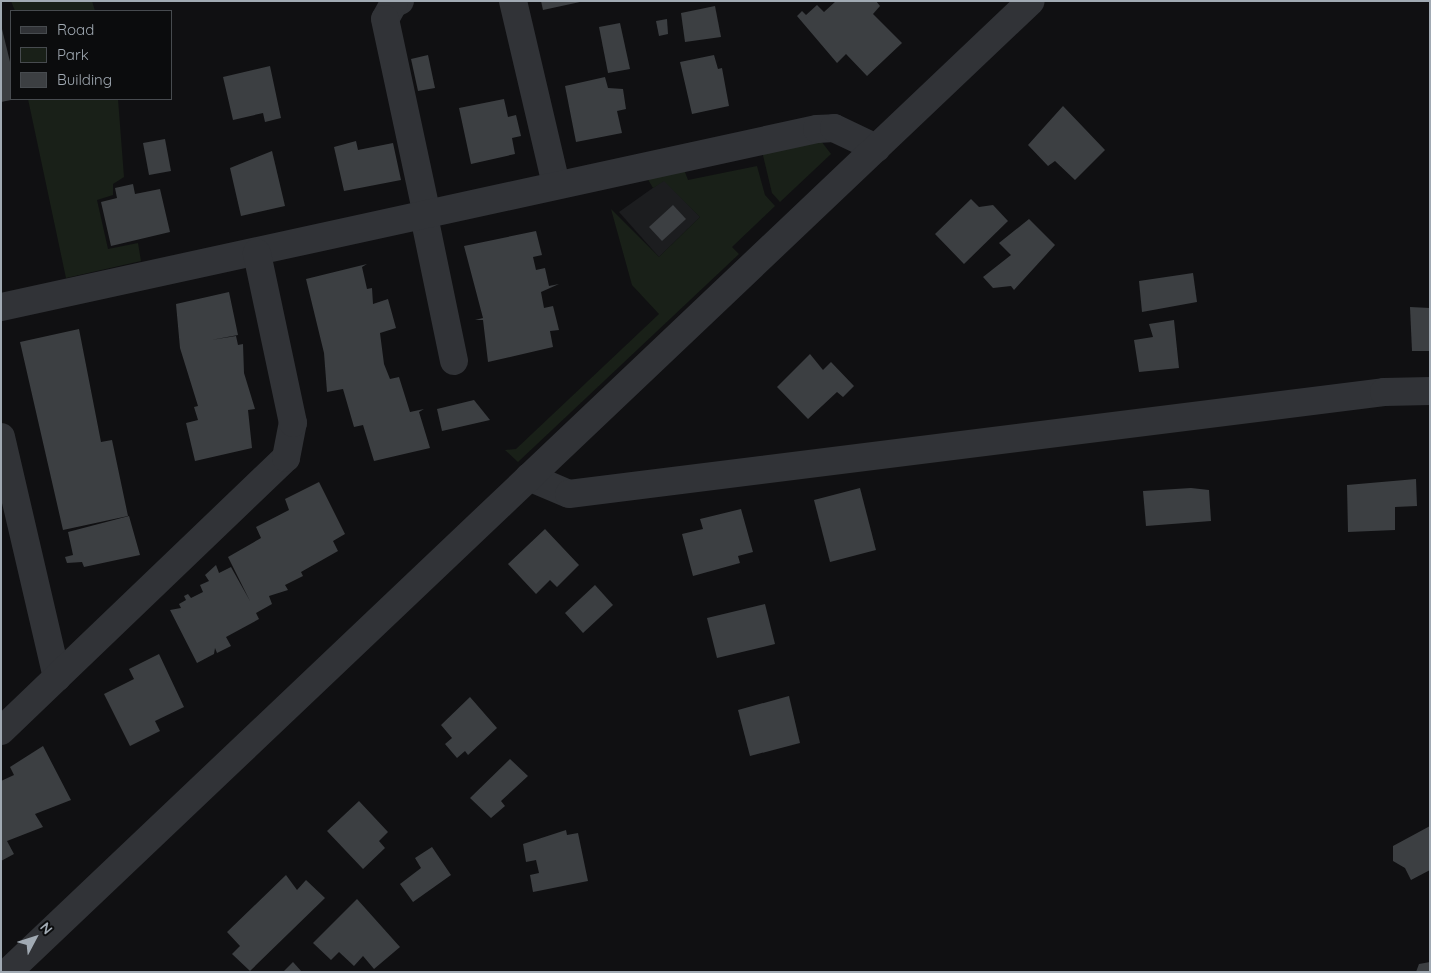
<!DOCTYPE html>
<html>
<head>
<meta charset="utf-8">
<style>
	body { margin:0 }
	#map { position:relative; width:1431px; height:973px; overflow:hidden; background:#101012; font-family:Quicksand,sans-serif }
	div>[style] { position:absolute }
	.built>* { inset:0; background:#1c1d1f }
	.green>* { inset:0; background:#192018 }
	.building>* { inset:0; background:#3c3f42 }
	.minor>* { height:28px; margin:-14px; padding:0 14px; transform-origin:14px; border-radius:14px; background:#313337 }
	span { translate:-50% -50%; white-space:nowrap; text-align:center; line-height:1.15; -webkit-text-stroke:4px #0b0c0d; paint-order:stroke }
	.frame { position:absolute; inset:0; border:2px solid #a1aab3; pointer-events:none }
	.legend { position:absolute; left:10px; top:10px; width:162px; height:90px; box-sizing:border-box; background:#0b0c0d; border:1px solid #474b4f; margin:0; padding:6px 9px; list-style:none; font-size:15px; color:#a1aab3 }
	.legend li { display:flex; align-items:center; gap:10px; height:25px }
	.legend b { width:25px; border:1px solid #474b4f }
	.north { position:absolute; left:10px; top:913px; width:50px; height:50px; -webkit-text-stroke:4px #0b0c0d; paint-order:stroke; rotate:50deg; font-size:14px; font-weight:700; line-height:20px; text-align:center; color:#a1aab3 }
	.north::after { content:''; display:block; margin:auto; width:18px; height:22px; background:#a1aab3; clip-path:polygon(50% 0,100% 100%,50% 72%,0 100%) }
</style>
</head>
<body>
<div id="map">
	<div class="built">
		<i style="clip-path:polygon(664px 180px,700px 217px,659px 257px,619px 212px)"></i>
	</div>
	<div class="green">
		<i style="clip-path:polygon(11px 1px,92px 1px,95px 11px,15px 11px)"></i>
		<i style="clip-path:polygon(28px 99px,118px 99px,124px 177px,113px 184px,113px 195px,97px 200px,108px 249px,138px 243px,141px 261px,66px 278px)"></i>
		<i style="clip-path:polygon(821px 141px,831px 154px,780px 202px,772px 193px,762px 151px)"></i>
		<i style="clip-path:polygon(757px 166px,765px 195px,775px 206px,732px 247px,739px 254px,518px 462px,505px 450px,516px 449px,659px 314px,632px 285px,611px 209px,659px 257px,700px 217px,664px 181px,653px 188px,646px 176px,683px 167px,688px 180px)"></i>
	</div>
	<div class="building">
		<i style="clip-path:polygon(541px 1px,580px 1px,580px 2px,543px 10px)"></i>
		<i style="clip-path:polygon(836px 1px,876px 1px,880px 6px,873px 14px,902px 43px,867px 76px,846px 54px,837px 63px,797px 16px,802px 11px,806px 15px,817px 5px,824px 12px)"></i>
		<i style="clip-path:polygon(715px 6px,721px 37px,685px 42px,681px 13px)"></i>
		<i style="clip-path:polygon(667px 19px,668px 34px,659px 36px,656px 21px)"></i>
		<i style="clip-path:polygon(620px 23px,630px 69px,608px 73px,599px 27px)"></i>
		<i style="clip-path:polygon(2px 29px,11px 66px,11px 100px,1px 102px)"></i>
		<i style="clip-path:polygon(428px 55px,435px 88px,418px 91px,411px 59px)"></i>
		<i style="clip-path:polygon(714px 55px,718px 69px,722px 68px,729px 106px,692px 114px,680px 62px)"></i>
		<i style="clip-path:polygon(270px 66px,281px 118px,265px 122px,263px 113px,233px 120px,223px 77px)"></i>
		<i style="clip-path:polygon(605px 77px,608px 88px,623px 89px,626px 109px,617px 111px,622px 133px,576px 142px,565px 86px)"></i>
		<i style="clip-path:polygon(504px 99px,508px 117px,516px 115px,521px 136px,512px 138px,515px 154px,471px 164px,459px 108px)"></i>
		<i style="clip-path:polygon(1063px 106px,1105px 150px,1075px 180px,1055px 161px,1048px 166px,1028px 145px)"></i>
		<i style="clip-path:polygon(165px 139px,171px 171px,149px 175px,143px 143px)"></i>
		<i style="clip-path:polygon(356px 141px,358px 150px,393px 143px,401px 180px,344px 191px,334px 147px)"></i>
		<i style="clip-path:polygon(272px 151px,285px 206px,241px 216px,230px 168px)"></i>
		<i style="clip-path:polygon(133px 184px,135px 194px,160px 189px,170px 232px,111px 246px,101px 202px,117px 198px,115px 188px)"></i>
		<i style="clip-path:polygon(971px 199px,979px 207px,993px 205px,1008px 221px,964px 264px,935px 234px)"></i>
		<i style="clip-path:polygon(673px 205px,686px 219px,662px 241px,649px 227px)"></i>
		<i style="clip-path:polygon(1029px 219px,1055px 245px,1014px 290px,1011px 286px,993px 288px,983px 277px,1011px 255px,999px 243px)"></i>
		<i style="clip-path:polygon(536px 231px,542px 255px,533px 257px,536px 270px,545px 268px,549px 286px,559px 284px,541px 292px,544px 308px,553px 306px,559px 330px,550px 331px,553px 347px,488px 362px,483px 320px,475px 320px,483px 318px,464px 246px)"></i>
		<i style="clip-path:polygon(367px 264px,362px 267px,367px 289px,372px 288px,373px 304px,388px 299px,396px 328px,380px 333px,384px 364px,390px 379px,399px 377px,410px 412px,424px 409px,419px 412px,430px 448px,374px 461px,363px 425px,354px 427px,343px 389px,327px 392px,324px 353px,306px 279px)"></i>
		<i style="clip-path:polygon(1193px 273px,1197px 302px,1142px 312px,1139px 281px)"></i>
		<i style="clip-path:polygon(229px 292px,238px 335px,211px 340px,236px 336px,238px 345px,243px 344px,244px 373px,255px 409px,248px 410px,252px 448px,195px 461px,186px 423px,198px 420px,194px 407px,198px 406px,180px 348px,176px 304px)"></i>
		<i style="clip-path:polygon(1410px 307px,1430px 308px,1430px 351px,1412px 351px)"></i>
		<i style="clip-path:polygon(1174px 320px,1179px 368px,1139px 372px,1134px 340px,1153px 337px,1149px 324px)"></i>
		<i style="clip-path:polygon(79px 329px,101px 442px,112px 440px,128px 516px,63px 530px,20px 342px)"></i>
		<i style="clip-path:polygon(810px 354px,823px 370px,831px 362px,854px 386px,843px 397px,837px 392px,808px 419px,777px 387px)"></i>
		<i style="clip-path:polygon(474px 400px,490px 420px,442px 431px,437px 409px)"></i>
		<i style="clip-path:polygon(1416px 479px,1417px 506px,1395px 507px,1395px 530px,1348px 532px,1347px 485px)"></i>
		<i style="clip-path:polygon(319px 482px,345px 534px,333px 541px,338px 551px,301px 572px,303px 576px,285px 585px,288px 590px,269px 596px,272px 604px,256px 613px,259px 619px,226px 637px,231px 646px,217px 653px,215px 648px,214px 654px,197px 663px,170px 610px,181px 608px,179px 604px,186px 600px,184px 596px,188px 594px,191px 598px,203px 592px,200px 585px,209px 581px,205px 575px,216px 565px,219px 573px,231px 567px,250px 601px,228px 557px,261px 538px,256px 527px,289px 510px,285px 499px)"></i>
		<i style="clip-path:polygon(860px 488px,876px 550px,830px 562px,814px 500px)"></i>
		<i style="clip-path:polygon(1191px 488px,1209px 490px,1211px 521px,1146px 526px,1143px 491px)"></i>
		<i style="clip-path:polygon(741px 509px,753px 552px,738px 556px,740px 563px,693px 576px,682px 534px,703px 529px,700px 519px)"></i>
		<i style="clip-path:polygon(129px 516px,140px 555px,84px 567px,82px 562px,67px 563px,65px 557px,73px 555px,68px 532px)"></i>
		<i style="clip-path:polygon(545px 529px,579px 565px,557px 587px,550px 580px,536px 594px,508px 564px)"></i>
		<i style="clip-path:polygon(595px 585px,613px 605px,583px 633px,565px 613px)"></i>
		<i style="clip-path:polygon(765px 604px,775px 644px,717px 658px,707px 618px)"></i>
		<i style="clip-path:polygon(159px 654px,184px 707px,155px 721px,160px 731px,130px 746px,104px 694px,134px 679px,129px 669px)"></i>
		<i style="clip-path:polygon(789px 696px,800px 743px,750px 756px,738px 710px)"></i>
		<i style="clip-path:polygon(470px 697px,497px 728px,468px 755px,465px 751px,457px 758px,445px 744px,452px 738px,441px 725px)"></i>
		<i style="clip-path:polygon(43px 746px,71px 800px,35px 814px,43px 827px,7px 841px,14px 854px,1px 861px,1px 781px,14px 775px,10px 767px)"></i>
		<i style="clip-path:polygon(510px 759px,528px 776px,501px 801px,505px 806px,491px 818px,470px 798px)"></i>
		<i style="clip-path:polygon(359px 801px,388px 832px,379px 841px,385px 848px,363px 869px,327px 831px)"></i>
		<i style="clip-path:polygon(1430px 826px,1430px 870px,1411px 880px,1405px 868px,1393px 861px,1393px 846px)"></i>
		<i style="clip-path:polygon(566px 830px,567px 835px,578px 833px,588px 881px,533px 892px,530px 875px,539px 873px,536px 860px,526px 862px,523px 844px)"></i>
		<i style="clip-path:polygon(432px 847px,451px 875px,413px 902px,400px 884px,421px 868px,415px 858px)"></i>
		<i style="clip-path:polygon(286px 875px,297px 890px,306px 880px,325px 898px,250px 971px,232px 954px,240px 946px,227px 932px)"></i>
		<i style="clip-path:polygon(357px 899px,400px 947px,374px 969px,363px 956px,354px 966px,339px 952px,331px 960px,313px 943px)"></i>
		<i style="clip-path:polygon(293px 962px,302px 972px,283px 972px)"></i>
		<i style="clip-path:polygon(1430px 962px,1430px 972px,1416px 972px,1419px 964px)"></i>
	</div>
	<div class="minor">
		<i style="left:400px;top:1px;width:6px;rotate:162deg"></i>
		<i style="left:394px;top:3px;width:18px;rotate:119deg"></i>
		<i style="left:385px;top:19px;width:200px;rotate:77.9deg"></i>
		<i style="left:513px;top:1px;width:189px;rotate:76.8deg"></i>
		<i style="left:424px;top:216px;width:148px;rotate:78.3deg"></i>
		<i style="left:1px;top:307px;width:835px;rotate:-12.31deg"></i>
		<i style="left:817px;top:129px;width:17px;rotate:-3deg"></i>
		<i style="left:834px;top:128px;width:47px;rotate:25.5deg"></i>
		<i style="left:1px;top:437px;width:247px;rotate:76.9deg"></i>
		<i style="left:529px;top:477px;width:43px;rotate:23deg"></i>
		<i style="left:569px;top:494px;width:821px;rotate:-7.13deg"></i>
		<i style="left:1384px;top:392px;width:46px;rotate:-1.2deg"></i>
		<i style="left:1px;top:731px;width:395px;rotate:-43.8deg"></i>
		<i style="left:286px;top:458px;width:36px;rotate:-79deg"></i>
		<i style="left:293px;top:423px;width:174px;rotate:-102deg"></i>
		<i style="left:8px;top:972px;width:1410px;rotate:-43.51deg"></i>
	</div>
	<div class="frame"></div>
	<ul class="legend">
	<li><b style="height:6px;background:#313337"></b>Road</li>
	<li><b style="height:14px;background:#192018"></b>Park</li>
	<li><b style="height:14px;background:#3c3f42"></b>Building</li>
	</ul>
	<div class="north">N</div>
</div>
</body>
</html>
